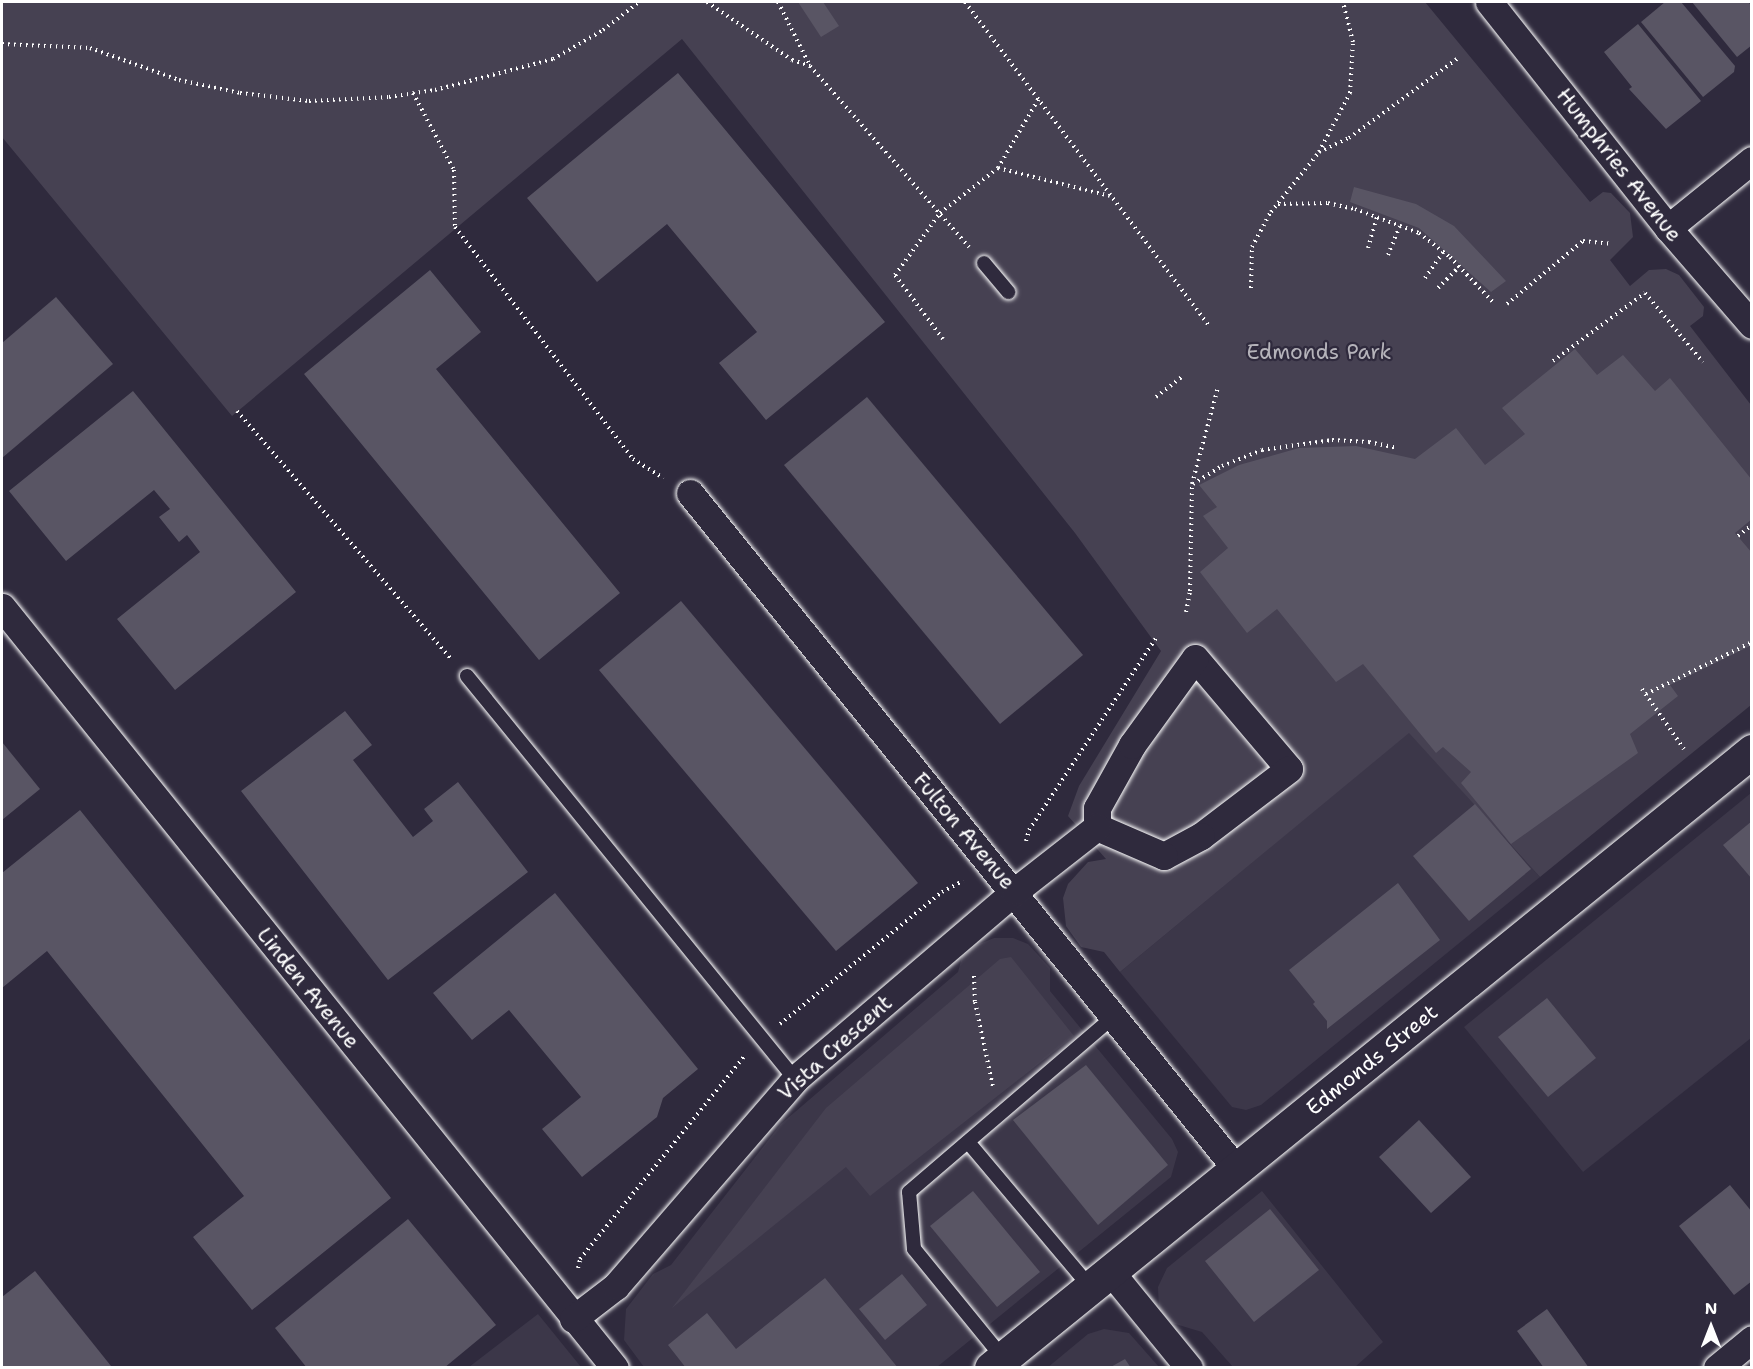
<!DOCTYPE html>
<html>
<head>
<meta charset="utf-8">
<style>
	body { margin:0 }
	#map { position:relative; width:1753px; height:1369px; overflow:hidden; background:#2f2a3d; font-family:"Shantell Sans",sans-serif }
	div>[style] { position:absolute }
	.built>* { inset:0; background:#3c3749 }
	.green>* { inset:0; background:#464152 }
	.building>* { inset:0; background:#595564 }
	.path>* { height:4px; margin-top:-2px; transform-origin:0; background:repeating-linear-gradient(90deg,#fff 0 1.5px,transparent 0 6px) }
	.roads { filter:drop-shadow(0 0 2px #fff) drop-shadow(0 0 2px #fff) }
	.lane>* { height:14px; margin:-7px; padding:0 7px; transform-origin:7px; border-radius:7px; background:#2f2a3d }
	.street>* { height:27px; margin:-13.5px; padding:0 13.5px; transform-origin:13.5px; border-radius:13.5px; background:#2f2a3d }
	.secondary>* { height:33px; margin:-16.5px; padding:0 16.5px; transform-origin:16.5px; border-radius:16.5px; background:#2f2a3d }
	span { translate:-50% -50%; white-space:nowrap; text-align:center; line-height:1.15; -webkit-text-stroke:4.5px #2f2a3d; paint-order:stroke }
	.street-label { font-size:21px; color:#fff }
	.park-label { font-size:21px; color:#b5b3ba }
	.frame { position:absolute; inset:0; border:3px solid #fff; pointer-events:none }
	.north { position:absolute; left:1681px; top:1297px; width:60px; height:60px; -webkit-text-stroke:4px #2f2a3d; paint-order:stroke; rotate:0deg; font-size:16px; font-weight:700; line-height:24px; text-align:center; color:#fff }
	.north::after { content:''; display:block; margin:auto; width:21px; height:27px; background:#fff; clip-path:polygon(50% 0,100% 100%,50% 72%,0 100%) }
</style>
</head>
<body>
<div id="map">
	<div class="built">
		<i style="clip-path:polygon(1409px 732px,1540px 877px,1261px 1105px,1246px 1110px,1232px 1107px,1120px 972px)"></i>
		<i style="clip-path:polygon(1751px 793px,1751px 1038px,1583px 1172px,1464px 1027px)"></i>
		<i style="clip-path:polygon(1013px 938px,1028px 944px,1050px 968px,1050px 991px,1172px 1139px,1178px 1152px,1171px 1177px,937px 1367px,644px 1367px,624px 1340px,626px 1309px,653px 1274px,671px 1265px,781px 1124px,958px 972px,962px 957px,977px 945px,994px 938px)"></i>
		<i style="clip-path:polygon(1262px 1191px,1383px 1342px,1355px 1367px,1233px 1367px,1202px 1332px,1172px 1323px,1159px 1311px,1158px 1287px,1167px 1268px)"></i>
		<i style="clip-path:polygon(538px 1314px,581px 1367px,469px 1367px)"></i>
		<i style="clip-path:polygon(1104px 1329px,1129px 1333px,1159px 1367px,1047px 1368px,1088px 1334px)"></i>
	</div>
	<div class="green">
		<i style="clip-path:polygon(2px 2px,1425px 2px,1590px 202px,1603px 192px,1611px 193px,1630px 213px,1633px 237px,1610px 260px,1630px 286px,1649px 270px,1666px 269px,1679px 275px,1704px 307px,1703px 316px,1690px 326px,1751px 405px,1751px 705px,1540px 877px,1409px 733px,1120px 972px,1104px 952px,1081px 947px,1066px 926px,1063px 898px,1068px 884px,1088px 862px,1106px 859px,1068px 816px,1079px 786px,1161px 651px,1075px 533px,682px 39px,232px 416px,2px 137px)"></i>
		<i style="clip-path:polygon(1011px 957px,1074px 1036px,870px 1196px,846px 1167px,672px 1308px,826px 1108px,1000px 959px)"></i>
	</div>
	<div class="building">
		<i style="clip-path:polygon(798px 2px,823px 2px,839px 26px,821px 37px)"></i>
		<i style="clip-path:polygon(1665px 2px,1681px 2px,1735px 66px,1734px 72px,1703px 97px,1641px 22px)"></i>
		<i style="clip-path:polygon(1692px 2px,1748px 2px,1752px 6px,1752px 45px,1737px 57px)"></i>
		<i style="clip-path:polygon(1638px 24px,1701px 101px,1666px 129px,1629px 89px,1632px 87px,1604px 52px)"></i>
		<i style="clip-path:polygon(678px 73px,885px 322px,766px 420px,719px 363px,757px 332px,667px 224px,597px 282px,527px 198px)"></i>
		<i style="clip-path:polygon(1354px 187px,1416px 204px,1454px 226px,1506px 281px,1491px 292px,1419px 228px,1350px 202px)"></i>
		<i style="clip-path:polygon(430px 270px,481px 332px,436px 369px,620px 593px,539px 660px,304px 374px)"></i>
		<i style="clip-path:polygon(56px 297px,113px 364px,2px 458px,2px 343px)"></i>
		<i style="clip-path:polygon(1575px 349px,1597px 375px,1623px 355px,1655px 391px,1670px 378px,1752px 480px,1752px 519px,1735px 533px,1752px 553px,1752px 645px,1670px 685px,1678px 696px,1630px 734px,1638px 753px,1511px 844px,1461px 783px,1471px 772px,1443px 747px,1436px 753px,1363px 664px,1336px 682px,1277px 609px,1247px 633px,1200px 572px,1228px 548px,1203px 516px,1217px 507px,1199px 485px,1239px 465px,1299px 448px,1356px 446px,1415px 459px,1456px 428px,1485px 465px,1525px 434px,1502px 408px)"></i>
		<i style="clip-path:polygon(133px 391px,296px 592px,175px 690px,117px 619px,200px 552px,187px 535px,179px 542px,159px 517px,170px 509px,154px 490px,66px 561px,9px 491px)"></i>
		<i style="clip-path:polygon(867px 397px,1083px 655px,1000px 724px,784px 465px)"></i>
		<i style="clip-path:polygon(681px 601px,918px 883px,836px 951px,599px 670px)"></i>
		<i style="clip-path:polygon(345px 711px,372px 745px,353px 760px,413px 837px,433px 821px,424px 809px,458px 782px,528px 872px,388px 980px,241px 791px)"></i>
		<i style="clip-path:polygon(2px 742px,40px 789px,2px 820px)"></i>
		<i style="clip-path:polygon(1475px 804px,1531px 869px,1469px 921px,1413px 856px)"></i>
		<i style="clip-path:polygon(80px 810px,391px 1198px,252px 1310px,193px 1237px,244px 1196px,47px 951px,2px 988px,2px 873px)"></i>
		<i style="clip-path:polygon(1752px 821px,1752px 879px,1723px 845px)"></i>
		<i style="clip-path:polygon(1398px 883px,1440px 940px,1327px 1029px,1327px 1021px,1313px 1004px,1315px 1002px,1289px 970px)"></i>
		<i style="clip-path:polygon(555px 893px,698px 1069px,663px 1098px,657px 1117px,582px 1177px,542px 1129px,581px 1097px,509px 1010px,472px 1040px,433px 993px)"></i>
		<i style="clip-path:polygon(1547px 998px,1596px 1058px,1548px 1097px,1498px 1037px)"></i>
		<i style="clip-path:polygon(1086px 1065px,1168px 1165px,1098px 1225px,1013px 1120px)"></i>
		<i style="clip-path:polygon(1419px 1120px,1471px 1177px,1431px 1213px,1379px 1157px)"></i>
		<i style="clip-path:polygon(1730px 1185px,1752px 1212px,1752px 1281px,1734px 1295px,1679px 1226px)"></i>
		<i style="clip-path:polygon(973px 1191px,1040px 1272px,997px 1307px,930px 1226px)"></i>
		<i style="clip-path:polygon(1270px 1209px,1319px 1270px,1254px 1322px,1205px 1261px)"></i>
		<i style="clip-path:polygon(408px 1219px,496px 1325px,444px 1368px,307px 1368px,275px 1328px)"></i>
		<i style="clip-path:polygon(35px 1271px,111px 1366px,110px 1368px,2px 1368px,2px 1297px)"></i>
		<i style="clip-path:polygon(902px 1274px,927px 1305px,885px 1340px,859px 1309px)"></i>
		<i style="clip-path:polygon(825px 1278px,898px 1368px,686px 1368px,668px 1345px,707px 1313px,736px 1349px)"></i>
		<i style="clip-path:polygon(1547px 1309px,1589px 1368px,1544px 1368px,1517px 1331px)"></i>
		<i style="clip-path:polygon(1125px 1359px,1131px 1368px,1109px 1368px)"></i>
	</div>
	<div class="path">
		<i style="left:707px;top:2px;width:103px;rotate:34.3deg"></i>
		<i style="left:792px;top:60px;width:19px;rotate:18deg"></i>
		<i style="left:810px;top:66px;width:241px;rotate:48.7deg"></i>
		<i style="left:778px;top:2px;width:72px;rotate:63.4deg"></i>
		<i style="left:965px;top:2px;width:404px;rotate:53deg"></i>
		<i style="left:2px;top:44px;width:88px;rotate:2.6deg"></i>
		<i style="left:90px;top:48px;width:95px;rotate:19.8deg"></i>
		<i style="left:179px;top:80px;width:62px;rotate:12deg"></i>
		<i style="left:240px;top:93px;width:69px;rotate:6.6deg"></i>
		<i style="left:309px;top:101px;width:80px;rotate:-2.9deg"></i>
		<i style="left:389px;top:97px;width:47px;rotate:-8.7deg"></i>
		<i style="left:435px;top:90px;width:122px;rotate:-14.7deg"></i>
		<i style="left:553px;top:59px;width:58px;rotate:-30.1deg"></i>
		<i style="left:603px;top:30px;width:46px;rotate:-37.9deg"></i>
		<i style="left:413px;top:93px;width:87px;rotate:62deg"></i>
		<i style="left:454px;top:170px;width:57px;rotate:89deg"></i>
		<i style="left:455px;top:227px;width:292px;rotate:52.5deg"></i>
		<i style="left:633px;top:459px;width:36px;rotate:32deg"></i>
		<i style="left:1319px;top:152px;width:33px;rotate:-25deg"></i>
		<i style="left:1349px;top:138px;width:134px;rotate:-36.2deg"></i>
		<i style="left:998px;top:168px;width:115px;rotate:14deg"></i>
		<i style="left:1278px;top:204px;width:50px;rotate:-1.1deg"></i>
		<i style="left:1328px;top:203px;width:28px;rotate:13deg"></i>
		<i style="left:1355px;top:209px;width:68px;rotate:20.6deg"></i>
		<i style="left:1419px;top:233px;width:39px;rotate:38deg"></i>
		<i style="left:1450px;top:257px;width:64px;rotate:46.3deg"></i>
		<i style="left:1368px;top:248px;width:32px;rotate:-74deg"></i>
		<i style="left:1388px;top:255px;width:31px;rotate:-68deg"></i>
		<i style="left:1425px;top:278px;width:32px;rotate:-55deg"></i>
		<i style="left:1251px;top:288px;width:41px;rotate:-88.6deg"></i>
		<i style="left:1252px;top:247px;width:40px;rotate:-62deg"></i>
		<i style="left:1271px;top:212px;width:77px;rotate:-51.3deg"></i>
		<i style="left:1319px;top:152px;width:67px;rotate:-62.3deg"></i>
		<i style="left:1350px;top:93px;width:51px;rotate:-86.6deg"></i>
		<i style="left:1353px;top:42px;width:41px;rotate:-104deg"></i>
		<i style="left:1438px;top:288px;width:30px;rotate:-45deg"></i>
		<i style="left:1507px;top:304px;width:99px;rotate:-39.7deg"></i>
		<i style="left:1583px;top:241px;width:27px;rotate:6deg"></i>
		<i style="left:943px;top:339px;width:80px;rotate:-126.9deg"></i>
		<i style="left:895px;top:275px;width:77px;rotate:-54deg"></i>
		<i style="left:940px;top:213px;width:73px;rotate:-37.8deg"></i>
		<i style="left:998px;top:168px;width:81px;rotate:-59.6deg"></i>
		<i style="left:1553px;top:361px;width:114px;rotate:-36.5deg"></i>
		<i style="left:1645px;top:293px;width:90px;rotate:50deg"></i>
		<i style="left:1156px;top:397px;width:34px;rotate:-38deg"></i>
		<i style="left:237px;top:411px;width:329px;rotate:49.2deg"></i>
		<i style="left:1193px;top:484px;width:34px;rotate:-32deg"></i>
		<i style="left:1222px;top:466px;width:43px;rotate:-21.8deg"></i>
		<i style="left:1262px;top:450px;width:71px;rotate:-8.1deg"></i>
		<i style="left:1332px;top:440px;width:37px;rotate:3deg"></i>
		<i style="left:1369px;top:442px;width:29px;rotate:12deg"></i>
		<i style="left:1738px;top:536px;width:18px;rotate:-38deg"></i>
		<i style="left:1186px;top:612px;width:21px;rotate:-79deg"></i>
		<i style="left:1190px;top:591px;width:107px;rotate:-88.9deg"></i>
		<i style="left:1192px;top:484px;width:100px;rotate:-75deg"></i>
		<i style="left:1642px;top:689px;width:73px;rotate:55deg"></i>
		<i style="left:1646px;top:694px;width:118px;rotate:-26.1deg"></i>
		<i style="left:1026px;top:841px;width:11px;rotate:-75deg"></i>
		<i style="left:1029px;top:830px;width:230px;rotate:-56.5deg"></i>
		<i style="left:974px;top:976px;width:26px;rotate:88deg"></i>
		<i style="left:975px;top:1002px;width:87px;rotate:78deg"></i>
		<i style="left:780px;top:1024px;width:209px;rotate:-39.2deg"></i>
		<i style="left:942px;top:892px;width:24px;rotate:-28deg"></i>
		<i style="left:578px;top:1268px;width:9px;rotate:-77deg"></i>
		<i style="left:580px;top:1259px;width:262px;rotate:-51deg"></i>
	</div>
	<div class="roads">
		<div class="lane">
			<i style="left:984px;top:263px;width:38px;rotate:50deg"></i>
			<i style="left:467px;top:676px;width:520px;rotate:50.86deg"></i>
			<i style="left:968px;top:1142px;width:189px;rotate:49.9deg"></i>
			<i style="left:1003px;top:1358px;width:141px;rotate:-129.2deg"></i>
			<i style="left:914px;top:1249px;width:57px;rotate:-95deg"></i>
			<i style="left:909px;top:1192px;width:270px;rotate:-40.6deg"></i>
		</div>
		<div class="street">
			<i style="left:1489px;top:2px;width:288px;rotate:51.6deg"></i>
			<i style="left:1668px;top:228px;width:128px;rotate:49.1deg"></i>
			<i style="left:1668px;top:228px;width:108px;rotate:-39deg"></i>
			<i style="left:690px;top:493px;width:870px;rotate:51.06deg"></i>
			<i style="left:2px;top:607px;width:977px;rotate:51.15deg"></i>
			<i style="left:1195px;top:658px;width:145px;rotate:49.7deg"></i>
			<i style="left:1289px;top:769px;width:111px;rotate:142.7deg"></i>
			<i style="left:1201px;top:836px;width:42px;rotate:151.6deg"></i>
			<i style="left:1164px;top:856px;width:73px;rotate:-156.6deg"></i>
			<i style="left:1097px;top:827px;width:19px;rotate:-90deg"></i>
			<i style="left:1097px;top:808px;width:72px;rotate:-60.9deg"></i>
			<i style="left:1132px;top:745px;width:107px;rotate:-54.1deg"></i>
			<i style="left:1110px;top:1271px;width:125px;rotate:50.8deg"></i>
			<i style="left:573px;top:1319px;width:54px;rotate:-37.5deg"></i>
			<i style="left:616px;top:1286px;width:274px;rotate:-49.1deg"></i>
			<i style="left:795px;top:1079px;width:289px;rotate:-40.5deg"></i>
			<i style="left:1015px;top:891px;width:104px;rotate:-38deg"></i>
			<i style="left:1717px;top:1368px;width:45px;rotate:-39.6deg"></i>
		</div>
		<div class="secondary">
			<i style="left:991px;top:1368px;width:980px;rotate:-39.03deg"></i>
		</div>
	</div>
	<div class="street-label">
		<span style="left:1619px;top:165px;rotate:52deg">Humphries Avenue</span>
		<span style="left:964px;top:831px;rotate:50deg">Fulton Avenue</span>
		<span style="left:308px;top:988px;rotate:51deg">Linden Avenue</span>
		<span style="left:835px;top:1048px;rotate:-42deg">Vista Crescent</span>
		<span style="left:1372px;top:1060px;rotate:-39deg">Edmonds Street</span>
	</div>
	<div class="park-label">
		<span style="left:1319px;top:352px">Edmonds Park</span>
	</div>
	<div class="frame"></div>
	<div class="north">N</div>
</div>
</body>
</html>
